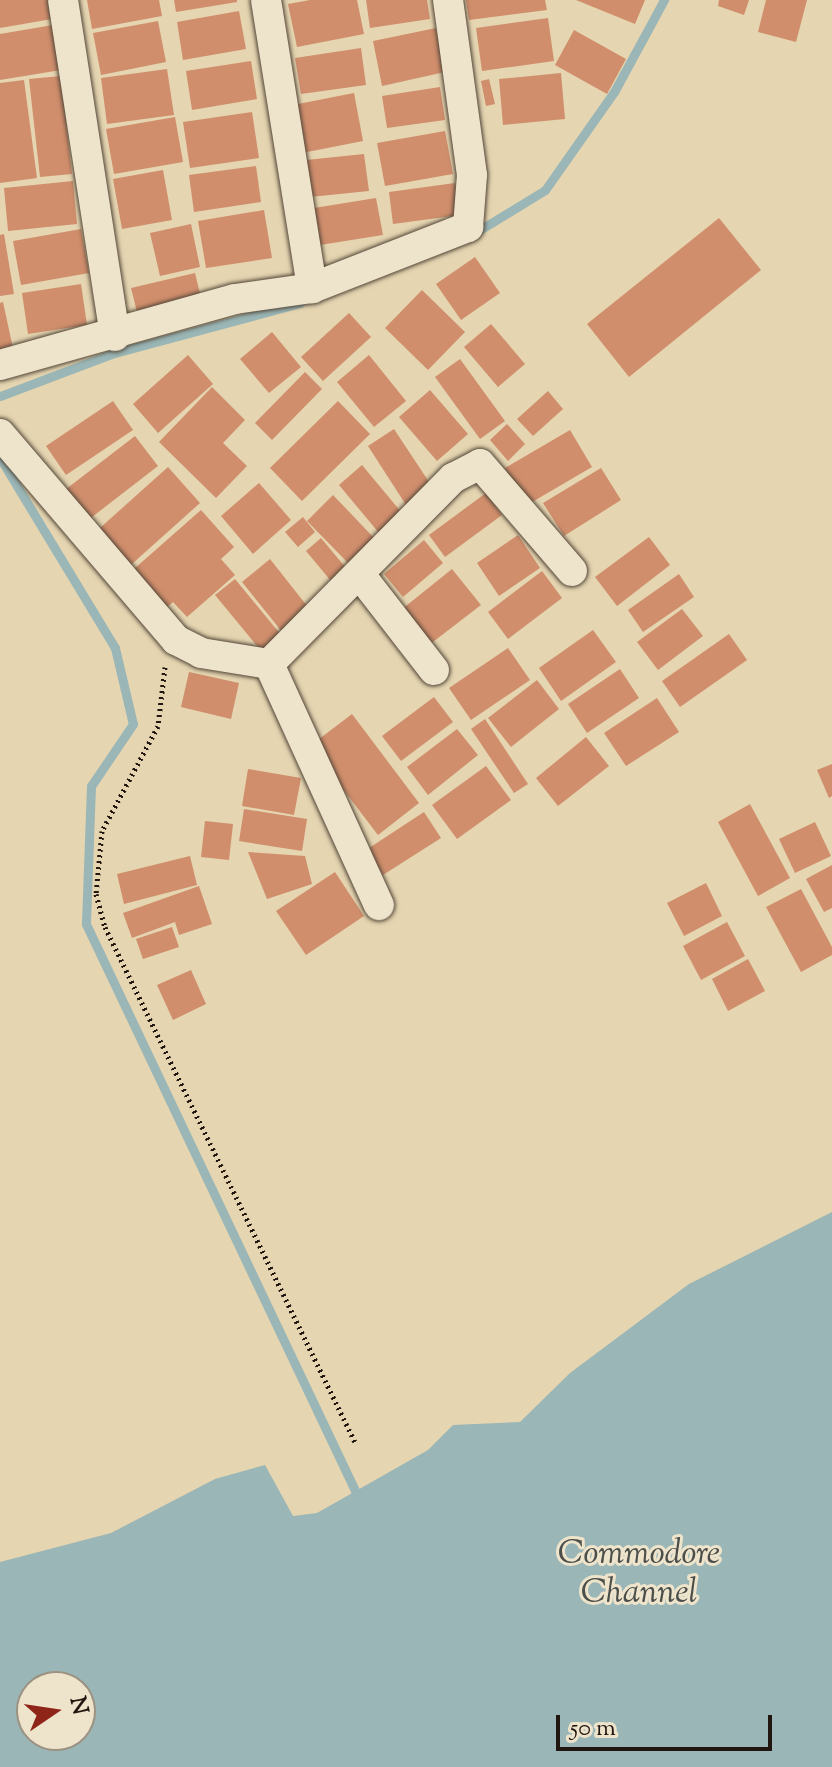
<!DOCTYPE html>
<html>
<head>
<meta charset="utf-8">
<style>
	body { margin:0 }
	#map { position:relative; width:832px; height:1767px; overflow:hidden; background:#e5d5b1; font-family:"Sorts Mill Goudy",serif }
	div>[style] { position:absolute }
	.water>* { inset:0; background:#9ab6b6 }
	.stream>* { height:9px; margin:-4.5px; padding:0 4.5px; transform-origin:4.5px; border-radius:4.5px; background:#9ab6b6 }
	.building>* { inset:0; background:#d08e6c }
	.path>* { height:5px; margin-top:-2.5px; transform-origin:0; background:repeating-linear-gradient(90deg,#211610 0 2px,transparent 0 6px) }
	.roads { filter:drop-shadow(0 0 2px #524638) drop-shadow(0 0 2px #524638) }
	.minor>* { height:30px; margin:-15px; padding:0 15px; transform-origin:15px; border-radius:15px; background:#eee4cc }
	span { translate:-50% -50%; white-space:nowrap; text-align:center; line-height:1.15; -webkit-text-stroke:6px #eee4cc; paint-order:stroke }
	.water-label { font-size:34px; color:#4b4e4a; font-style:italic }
	.north { position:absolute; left:16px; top:1671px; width:80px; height:80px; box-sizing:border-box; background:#eee4cc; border:2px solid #9c9281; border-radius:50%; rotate:77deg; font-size:22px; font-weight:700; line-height:32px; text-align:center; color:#211610 }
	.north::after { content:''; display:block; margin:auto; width:28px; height:36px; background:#8f2418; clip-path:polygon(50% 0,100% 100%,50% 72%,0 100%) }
	.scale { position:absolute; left:556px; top:1715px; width:216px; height:36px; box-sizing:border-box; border:4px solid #211610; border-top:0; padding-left:10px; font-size:24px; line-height:28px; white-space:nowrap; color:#211610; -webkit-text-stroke:6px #eee4cc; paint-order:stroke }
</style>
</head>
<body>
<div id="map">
	<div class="water">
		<i style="clip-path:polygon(evenodd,832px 1212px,832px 1767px,0 1767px,0 1562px,111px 1533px,215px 1479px,265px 1465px,293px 1516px,317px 1513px,428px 1450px,453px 1425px,520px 1422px,570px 1373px,689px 1284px,832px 1212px,32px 1687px,80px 1687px,80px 1735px,32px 1735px,32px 1687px)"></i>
	</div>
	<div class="stream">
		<i style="left:473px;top:234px;width:84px;rotate:-31.4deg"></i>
		<i style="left:545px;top:190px;width:120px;rotate:-54.9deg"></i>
		<i style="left:614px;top:92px;width:105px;rotate:-61.5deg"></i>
		<i style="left:0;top:396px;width:119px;rotate:-20.7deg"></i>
		<i style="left:111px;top:354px;width:196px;rotate:-15.1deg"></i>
		<i style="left:0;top:458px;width:222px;rotate:58.8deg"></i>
		<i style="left:115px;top:648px;width:78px;rotate:76.7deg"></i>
		<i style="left:133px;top:724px;width:75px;rotate:124.1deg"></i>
		<i style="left:91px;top:786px;width:138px;rotate:92.1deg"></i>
		<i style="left:86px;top:924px;width:639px;rotate:64.6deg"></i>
	</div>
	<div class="building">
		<i style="clip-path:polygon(0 0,48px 0,52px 19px,0 28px)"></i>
		<i style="clip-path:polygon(87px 0,159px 0,162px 16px,92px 29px)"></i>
		<i style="clip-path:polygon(174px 0,237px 0,237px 2px,176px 12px)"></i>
		<i style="clip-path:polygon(310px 0,357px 0,364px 34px,297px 47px,288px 4px)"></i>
		<i style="clip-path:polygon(366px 0,427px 0,430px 19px,370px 28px)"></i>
		<i style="clip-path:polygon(466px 0,545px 0,547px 10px,469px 20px)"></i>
		<i style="clip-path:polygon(576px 0,645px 0,635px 24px)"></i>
		<i style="clip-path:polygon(719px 0,749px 0,744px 15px,718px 6px)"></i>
		<i style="clip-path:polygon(766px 0,807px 0,796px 42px,758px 32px)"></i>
		<i style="clip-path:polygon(239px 11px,246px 49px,183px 60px,177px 22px)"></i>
		<i style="clip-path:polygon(548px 18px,554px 61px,482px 71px,476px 28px)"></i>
		<i style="clip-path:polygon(158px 21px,166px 62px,101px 75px,93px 33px)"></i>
		<i style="clip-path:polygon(53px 25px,61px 70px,0 80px,0 34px)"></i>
		<i style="clip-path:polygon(436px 28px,445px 72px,382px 86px,373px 41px)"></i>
		<i style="clip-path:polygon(574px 30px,626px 59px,607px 94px,555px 65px)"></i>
		<i style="clip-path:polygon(361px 48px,366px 85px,301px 94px,295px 58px)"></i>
		<i style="clip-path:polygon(251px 61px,257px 99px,192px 110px,186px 71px)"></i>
		<i style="clip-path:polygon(167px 69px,174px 115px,107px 124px,101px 78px)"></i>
		<i style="clip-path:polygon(561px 73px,565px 119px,503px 125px,499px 79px)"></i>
		<i style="clip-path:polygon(61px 76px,72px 174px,40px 177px,29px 79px)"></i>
		<i style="clip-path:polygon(489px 79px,495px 104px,486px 106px,481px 81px)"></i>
		<i style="clip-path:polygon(24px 80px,37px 178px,0 183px,0 83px)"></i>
		<i style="clip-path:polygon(440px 87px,445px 120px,387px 128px,382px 96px)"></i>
		<i style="clip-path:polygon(354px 93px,363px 141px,302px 153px,293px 105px)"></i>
		<i style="clip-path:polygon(252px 112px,259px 158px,190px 168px,183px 122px)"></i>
		<i style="clip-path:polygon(175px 117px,183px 162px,114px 174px,106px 129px)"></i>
		<i style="clip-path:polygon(445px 131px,453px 174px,385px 186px,377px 143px)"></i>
		<i style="clip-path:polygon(364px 154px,369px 191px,310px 197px,306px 160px)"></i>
		<i style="clip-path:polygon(256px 166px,261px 202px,194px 212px,189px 175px)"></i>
		<i style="clip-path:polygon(163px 170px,172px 220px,122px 229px,113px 179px)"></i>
		<i style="clip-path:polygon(73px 181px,77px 224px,8px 231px,4px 188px)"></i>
		<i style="clip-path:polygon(455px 183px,460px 215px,393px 224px,389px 192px)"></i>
		<i style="clip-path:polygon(376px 198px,383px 235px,320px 245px,314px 208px)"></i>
		<i style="clip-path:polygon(264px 210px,272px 258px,206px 268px,198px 221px)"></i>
		<i style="clip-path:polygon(719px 218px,761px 270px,629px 377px,587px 324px)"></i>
		<i style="clip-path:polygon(191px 224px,200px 267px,160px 276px,150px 233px)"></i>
		<i style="clip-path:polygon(81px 229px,89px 273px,21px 285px,13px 241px)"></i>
		<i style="clip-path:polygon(4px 234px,14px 294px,0 296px,0 235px)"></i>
		<i style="clip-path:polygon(475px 257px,500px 293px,461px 320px,436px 284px)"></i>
		<i style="clip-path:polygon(195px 273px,203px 306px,139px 320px,131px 288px)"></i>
		<i style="clip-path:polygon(81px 284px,87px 325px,28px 334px,22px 293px)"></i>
		<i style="clip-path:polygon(422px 290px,465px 332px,428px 370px,385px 328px)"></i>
		<i style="clip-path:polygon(3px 302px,14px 353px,0 356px,0 303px)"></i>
		<i style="clip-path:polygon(349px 313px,371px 337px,323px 381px,301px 357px)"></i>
		<i style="clip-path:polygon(491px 324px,525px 364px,498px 387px,464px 347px)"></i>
		<i style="clip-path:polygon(272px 332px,301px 367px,269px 393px,240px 359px)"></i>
		<i style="clip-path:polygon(188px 355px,213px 384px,158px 433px,133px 404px)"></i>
		<i style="clip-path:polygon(369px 355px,406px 401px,374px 427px,337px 382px)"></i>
		<i style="clip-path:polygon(460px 359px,505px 421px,480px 439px,435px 377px)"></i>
		<i style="clip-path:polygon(305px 372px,322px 389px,272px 440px,255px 423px)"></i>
		<i style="clip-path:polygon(212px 387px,245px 420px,223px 443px,247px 466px,216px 498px,159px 442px)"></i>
		<i style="clip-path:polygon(430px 390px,468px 434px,437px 461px,399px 417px)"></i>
		<i style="clip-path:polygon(548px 391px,563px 409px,533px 436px,517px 419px)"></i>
		<i style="clip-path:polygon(113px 401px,133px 430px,66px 475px,46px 446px)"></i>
		<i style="clip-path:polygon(338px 401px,370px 434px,302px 501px,270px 468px)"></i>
		<i style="clip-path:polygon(507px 424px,525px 444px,508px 461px,490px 440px)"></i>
		<i style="clip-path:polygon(394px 429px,433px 488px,406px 505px,368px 446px)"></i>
		<i style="clip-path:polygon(570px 430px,592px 467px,527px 505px,505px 468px)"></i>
		<i style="clip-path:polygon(135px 436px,158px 466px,83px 524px,61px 493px)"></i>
		<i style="clip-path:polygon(362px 465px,402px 513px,379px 533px,339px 485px)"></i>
		<i style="clip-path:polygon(168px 467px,200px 503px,123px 572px,91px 536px)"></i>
		<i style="clip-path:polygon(601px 468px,621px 500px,564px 536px,543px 503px)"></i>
		<i style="clip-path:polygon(259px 483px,291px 520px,253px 554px,221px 516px)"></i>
		<i style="clip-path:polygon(486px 493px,502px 515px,445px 557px,429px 535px)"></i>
		<i style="clip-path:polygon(333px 495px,377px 541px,351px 566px,307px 521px)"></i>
		<i style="clip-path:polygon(201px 510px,234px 547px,221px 559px,235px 575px,187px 617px,173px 602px,159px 614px,126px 576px)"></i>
		<i style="clip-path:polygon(303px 517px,315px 532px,298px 547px,285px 532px)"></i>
		<i style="clip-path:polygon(518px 535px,540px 568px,499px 596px,477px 563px)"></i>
		<i style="clip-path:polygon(649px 537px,670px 565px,617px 606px,595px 577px)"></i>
		<i style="clip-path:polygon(321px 538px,346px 568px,331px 581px,306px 551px)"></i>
		<i style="clip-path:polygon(424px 540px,443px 563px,403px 597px,384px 574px)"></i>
		<i style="clip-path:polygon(270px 559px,315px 616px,287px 638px,242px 582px)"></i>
		<i style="clip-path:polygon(452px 569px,481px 605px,429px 645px,401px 610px)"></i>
		<i style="clip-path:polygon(542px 571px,562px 598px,508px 639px,488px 612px)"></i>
		<i style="clip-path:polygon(679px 574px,694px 597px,643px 632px,628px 610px)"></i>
		<i style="clip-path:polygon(235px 579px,286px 641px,267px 658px,215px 595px)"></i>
		<i style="clip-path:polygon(682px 609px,703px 636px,658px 670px,637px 642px)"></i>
		<i style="clip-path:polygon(593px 630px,616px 662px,561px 701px,539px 668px)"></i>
		<i style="clip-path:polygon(729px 634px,747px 660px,680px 707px,662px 681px)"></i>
		<i style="clip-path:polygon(508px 648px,530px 680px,471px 720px,449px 688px)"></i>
		<i style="clip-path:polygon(620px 669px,639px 698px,587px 733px,568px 704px)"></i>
		<i style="clip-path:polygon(189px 672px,239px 683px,231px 719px,181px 707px)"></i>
		<i style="clip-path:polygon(537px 680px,559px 709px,511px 747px,488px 718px)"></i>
		<i style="clip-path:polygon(434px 697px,453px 722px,401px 761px,382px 736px)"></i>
		<i style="clip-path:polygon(657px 698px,679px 732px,626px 766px,604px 733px)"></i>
		<i style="clip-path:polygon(352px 714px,419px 803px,378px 835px,310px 746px)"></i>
		<i style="clip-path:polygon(485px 719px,528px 784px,514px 793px,471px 729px)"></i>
		<i style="clip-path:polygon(457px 729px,478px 755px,428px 795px,407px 767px)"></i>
		<i style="clip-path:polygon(586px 737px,609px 766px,558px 806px,536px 778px)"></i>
		<i style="clip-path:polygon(832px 764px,832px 796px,829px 798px,817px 770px)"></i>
		<i style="clip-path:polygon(486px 766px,511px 800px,457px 839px,432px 805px)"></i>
		<i style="clip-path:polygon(248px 769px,301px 778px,294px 815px,242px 806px)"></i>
		<i style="clip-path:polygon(750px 804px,790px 878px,758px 896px,718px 822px)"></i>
		<i style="clip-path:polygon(244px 809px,307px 819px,302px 851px,239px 841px)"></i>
		<i style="clip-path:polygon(424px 812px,441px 838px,383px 875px,366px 850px)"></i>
		<i style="clip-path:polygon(205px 821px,233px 824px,229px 860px,201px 857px)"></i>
		<i style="clip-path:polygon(815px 822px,831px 856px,795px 873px,779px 839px)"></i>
		<i style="clip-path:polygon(248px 852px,305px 856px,312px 884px,267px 899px)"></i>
		<i style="clip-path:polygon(190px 856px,197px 885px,124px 904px,117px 874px)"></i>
		<i style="clip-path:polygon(832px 865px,832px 908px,824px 912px,806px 879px)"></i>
		<i style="clip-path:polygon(335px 872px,364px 916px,306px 955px,276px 911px)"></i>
		<i style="clip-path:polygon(706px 883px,722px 916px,684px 936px,667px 903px)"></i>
		<i style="clip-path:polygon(199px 886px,212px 924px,179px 935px,175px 922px,132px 938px,123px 913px)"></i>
		<i style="clip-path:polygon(801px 889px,832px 947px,832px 955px,801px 972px,766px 907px)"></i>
		<i style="clip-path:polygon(727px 922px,745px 956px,701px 980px,683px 946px)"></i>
		<i style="clip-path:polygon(172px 927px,179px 947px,143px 959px,136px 939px)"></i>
		<i style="clip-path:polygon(748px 959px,765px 991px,728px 1011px,712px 979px)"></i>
		<i style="clip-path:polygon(191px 970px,206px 1004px,173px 1020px,157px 985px)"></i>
	</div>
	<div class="path">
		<i style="left:165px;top:667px;width:59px;rotate:96.8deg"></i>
		<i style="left:158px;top:726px;width:119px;rotate:118.1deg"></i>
		<i style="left:102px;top:831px;width:63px;rotate:95.4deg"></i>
		<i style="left:96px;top:894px;width:34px;rotate:75deg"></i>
		<i style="left:105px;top:927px;width:572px;rotate:64.11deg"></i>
	</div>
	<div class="roads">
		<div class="minor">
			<i style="left:63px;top:0;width:340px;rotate:81.2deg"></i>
			<i style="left:266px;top:0;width:292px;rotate:80.9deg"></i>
			<i style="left:0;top:365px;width:244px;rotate:-15.7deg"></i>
			<i style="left:235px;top:299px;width:78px;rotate:-8.1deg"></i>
			<i style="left:312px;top:288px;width:168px;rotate:-21.4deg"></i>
			<i style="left:468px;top:227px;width:52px;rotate:-85.6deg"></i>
			<i style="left:472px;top:175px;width:177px;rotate:-97.8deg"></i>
			<i style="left:0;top:434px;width:271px;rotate:49.5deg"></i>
			<i style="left:176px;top:640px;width:28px;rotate:27deg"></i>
			<i style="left:201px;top:653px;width:69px;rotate:9.2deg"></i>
			<i style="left:269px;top:664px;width:262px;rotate:-45.3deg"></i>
			<i style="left:453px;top:478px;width:30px;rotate:-27deg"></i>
			<i style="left:480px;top:464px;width:141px;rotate:49.3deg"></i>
			<i style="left:361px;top:576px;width:119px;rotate:52.2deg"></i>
			<i style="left:269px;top:664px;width:265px;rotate:65.5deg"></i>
		</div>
	</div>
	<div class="water-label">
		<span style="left:639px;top:1574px">Commodore<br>Channel</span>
	</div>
	<div class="north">N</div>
	<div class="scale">50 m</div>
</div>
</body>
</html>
